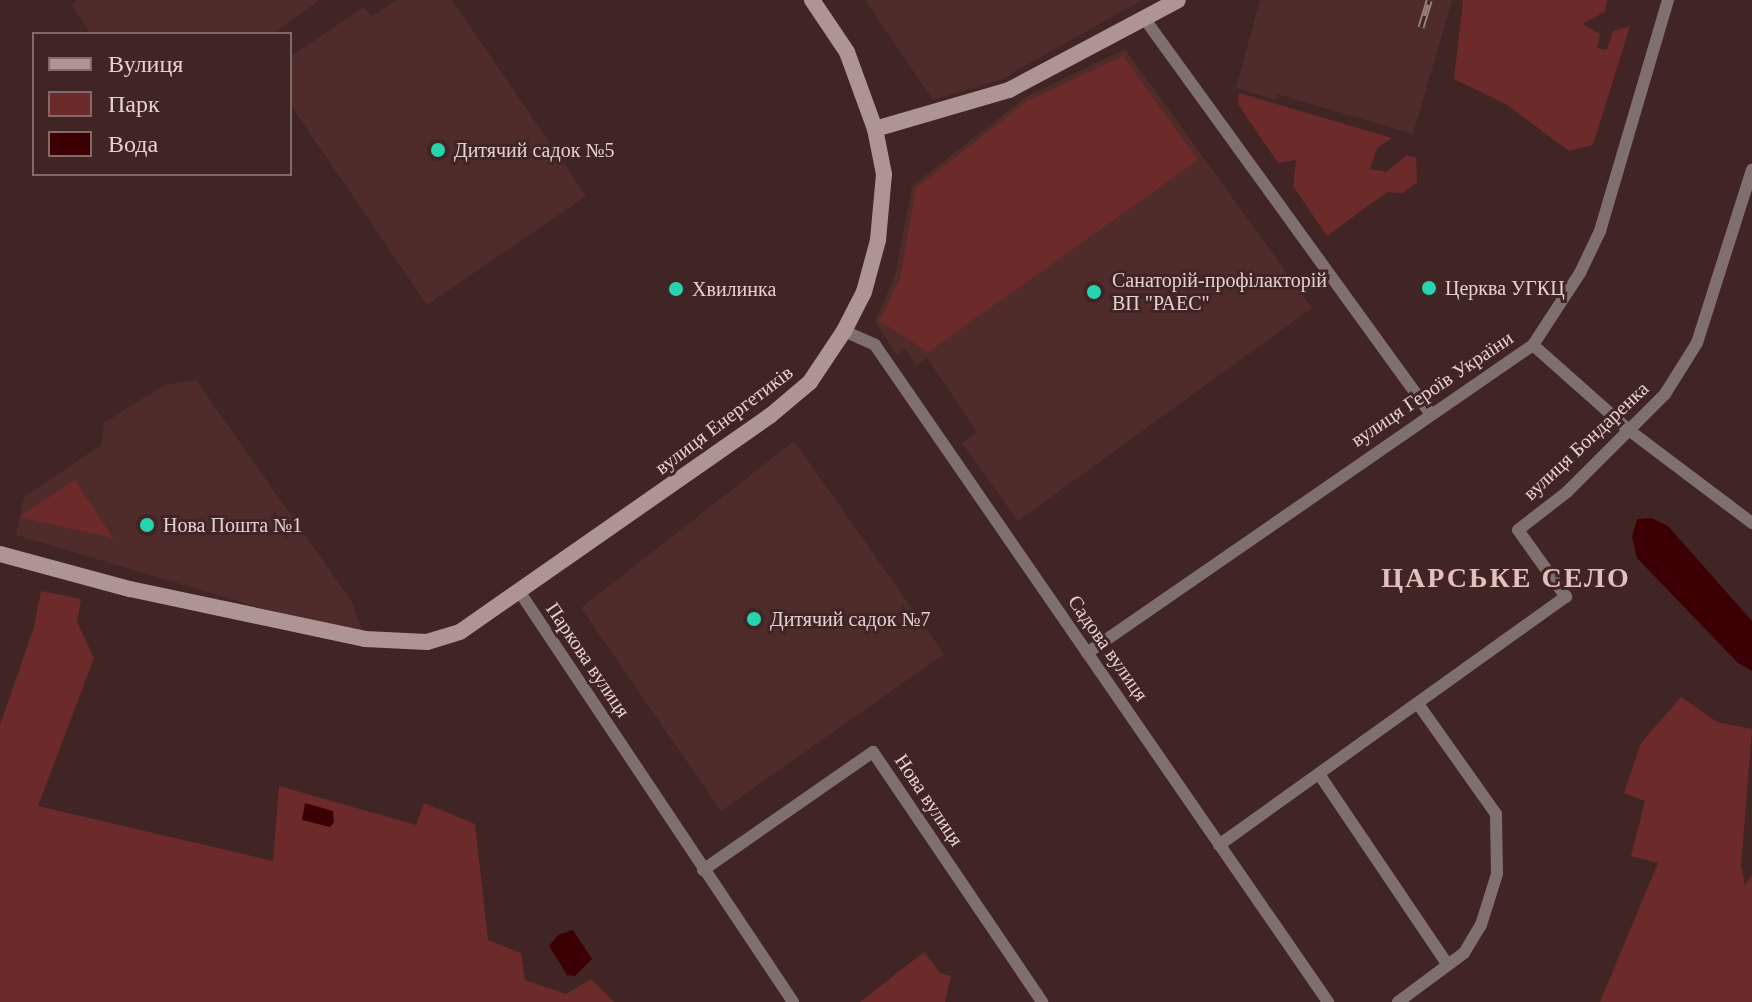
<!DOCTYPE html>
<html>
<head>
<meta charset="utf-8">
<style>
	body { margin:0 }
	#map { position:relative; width:1752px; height:1002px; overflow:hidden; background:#412524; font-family:"Times New Roman",serif }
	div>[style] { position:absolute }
	.built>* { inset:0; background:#4f2b2a }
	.green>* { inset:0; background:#6c2a2a }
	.water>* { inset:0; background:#3c0004 }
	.street>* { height:12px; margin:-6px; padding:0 6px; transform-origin:6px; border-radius:6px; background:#7f706f }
	.secondary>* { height:16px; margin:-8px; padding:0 8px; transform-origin:8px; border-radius:8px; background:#ae9593 }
	.rail>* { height:7px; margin-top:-3.5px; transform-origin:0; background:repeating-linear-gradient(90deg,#412524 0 12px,#967e7d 0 24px); box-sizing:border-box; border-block:2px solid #967e7d }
	.dots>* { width:22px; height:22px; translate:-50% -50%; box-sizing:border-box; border:4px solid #412524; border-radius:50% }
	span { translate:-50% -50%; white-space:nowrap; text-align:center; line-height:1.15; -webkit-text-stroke:6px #412524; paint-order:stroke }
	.poi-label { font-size:20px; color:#e5d1d0 }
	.left { translate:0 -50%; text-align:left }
	.street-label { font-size:20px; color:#e5d1d0 }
	.district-label { font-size:28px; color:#e5bfbc; font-weight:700; letter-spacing:2px }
	.legend { position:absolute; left:32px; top:32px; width:260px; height:144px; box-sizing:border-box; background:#412524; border:2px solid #836a69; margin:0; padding:10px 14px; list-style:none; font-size:24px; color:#e5d1d0 }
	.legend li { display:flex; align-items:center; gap:16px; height:40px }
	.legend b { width:40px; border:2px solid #836a69 }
</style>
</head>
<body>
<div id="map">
	<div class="built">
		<i style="clip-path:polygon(77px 0,320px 0,272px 34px,91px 34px,71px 4px)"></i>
		<i style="clip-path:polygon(396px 0,452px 0,586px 196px,427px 305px,290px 104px,290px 57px,364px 7px,371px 17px)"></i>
		<i style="clip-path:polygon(865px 0,1142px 0,1000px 80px,933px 100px)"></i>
		<i style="clip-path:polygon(1260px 0,1452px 0,1413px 134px,1277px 94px,1275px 100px,1236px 88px)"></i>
		<i style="clip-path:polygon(1125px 49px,1312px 308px,1018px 521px,962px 443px,977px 432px,927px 358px,917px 365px,905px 349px,897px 355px,875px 322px,895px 276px,912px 186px,1026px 97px)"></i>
		<i style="clip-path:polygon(196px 380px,352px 602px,365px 639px,16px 535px,24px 497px,101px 445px,104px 423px,164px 385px)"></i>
		<i style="clip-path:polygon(794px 441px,944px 654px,721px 811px,581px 608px)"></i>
	</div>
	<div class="green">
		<i style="clip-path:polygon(1463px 0,1607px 0,1605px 12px,1582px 24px,1600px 34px,1597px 48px,1607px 50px,1613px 31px,1630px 26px,1593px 145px,1569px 151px,1506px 104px,1454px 79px)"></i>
		<i style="clip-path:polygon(1123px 56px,1198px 160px,928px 352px,880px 321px,900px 278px,916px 188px,1026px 102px)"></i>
		<i style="clip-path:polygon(1239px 93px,1392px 138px,1377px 148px,1370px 169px,1386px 172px,1407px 155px,1416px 158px,1417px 182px,1403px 193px,1387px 192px,1327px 236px,1293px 186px,1296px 160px,1278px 163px,1238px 104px)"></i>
		<i style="clip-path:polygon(75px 480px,113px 538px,19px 517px)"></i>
		<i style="clip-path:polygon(41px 591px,81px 599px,77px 622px,94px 658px,38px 806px,273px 861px,279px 786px,416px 825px,424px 803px,475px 824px,488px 940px,521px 953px,525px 980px,566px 994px,591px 979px,614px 1002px,0 1002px,0 725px,34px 627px)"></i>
		<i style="clip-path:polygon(1681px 697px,1717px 722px,1752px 729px,1741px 866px,1745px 885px,1752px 875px,1752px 1002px,1600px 1002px,1658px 863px,1631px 856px,1645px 801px,1624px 793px,1641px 743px)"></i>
		<i style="clip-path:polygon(924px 952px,940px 973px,951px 976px,945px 1002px,860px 1002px)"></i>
	</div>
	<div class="water">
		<i style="clip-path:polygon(1651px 518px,1668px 526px,1752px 621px,1752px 671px,1738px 663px,1637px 558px,1632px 537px,1637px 519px)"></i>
		<i style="clip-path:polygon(305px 803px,333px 811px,334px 822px,330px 827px,302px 820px)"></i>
		<i style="clip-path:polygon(573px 930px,592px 959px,575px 976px,567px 975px,549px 946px,558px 935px)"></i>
	</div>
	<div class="street">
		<i style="left:1144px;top:18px;width:488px;rotate:54.1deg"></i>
		<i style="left:844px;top:331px;width:34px;rotate:24deg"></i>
		<i style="left:875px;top:345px;width:798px;rotate:55.41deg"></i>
		<i style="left:1533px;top:345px;width:130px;rotate:41.6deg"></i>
		<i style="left:1630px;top:431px;width:153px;rotate:37deg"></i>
		<i style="left:519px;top:591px;width:494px;rotate:56.3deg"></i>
		<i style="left:1087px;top:653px;width:542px;rotate:-34.63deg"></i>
		<i style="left:1533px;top:345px;width:86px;rotate:-56.9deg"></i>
		<i style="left:1580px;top:273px;width:47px;rotate:-64.5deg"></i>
		<i style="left:1600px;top:231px;width:241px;rotate:-73.6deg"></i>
		<i style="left:1319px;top:774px;width:230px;rotate:56deg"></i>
		<i style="left:1219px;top:845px;width:427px;rotate:-35.6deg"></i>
		<i style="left:1566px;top:597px;width:82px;rotate:-125.6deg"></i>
		<i style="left:1518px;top:530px;width:62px;rotate:-37.8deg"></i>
		<i style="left:1567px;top:492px;width:139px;rotate:-45deg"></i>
		<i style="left:1665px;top:394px;width:60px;rotate:-57.9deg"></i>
		<i style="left:1697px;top:343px;width:182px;rotate:-72.4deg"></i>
		<i style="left:703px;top:870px;width:207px;rotate:-34.8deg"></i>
		<i style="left:873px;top:752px;width:302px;rotate:55.9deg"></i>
		<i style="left:1398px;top:1002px;width:82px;rotate:-36.6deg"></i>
		<i style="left:1464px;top:953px;width:33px;rotate:-59deg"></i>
		<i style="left:1481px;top:925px;width:53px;rotate:-72.6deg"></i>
		<i style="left:1497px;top:874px;width:60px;rotate:-91deg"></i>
		<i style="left:1496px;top:814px;width:135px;rotate:-125.3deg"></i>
	</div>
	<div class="secondary">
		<i style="left:875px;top:129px;width:140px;rotate:-16.2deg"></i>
		<i style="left:1009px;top:90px;width:191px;rotate:-28deg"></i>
		<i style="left:0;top:554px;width:135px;rotate:15.1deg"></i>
		<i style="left:130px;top:589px;width:240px;rotate:12deg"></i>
		<i style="left:365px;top:639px;width:62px;rotate:2.8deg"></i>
		<i style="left:427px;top:642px;width:34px;rotate:-17deg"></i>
		<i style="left:460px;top:632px;width:379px;rotate:-34.9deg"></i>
		<i style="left:771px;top:415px;width:51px;rotate:-40.2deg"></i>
		<i style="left:810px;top:382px;width:61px;rotate:-56.3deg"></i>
		<i style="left:844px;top:331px;width:44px;rotate:-62.9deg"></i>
		<i style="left:864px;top:292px;width:54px;rotate:-74.9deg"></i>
		<i style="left:878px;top:240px;width:66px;rotate:-84.8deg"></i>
		<i style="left:884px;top:174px;width:46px;rotate:-101.3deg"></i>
		<i style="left:875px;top:129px;width:82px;rotate:-110deg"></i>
		<i style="left:847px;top:52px;width:63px;rotate:-123.9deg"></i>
	</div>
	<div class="rail">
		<i style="left:1421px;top:27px;width:28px;rotate:-73deg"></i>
	</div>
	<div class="dots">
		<i style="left:438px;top:150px;background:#26d5ae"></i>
		<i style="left:1429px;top:288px;background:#26d5ae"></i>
		<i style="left:676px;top:289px;background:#26d5ae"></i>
		<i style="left:1094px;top:292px;background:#26d5ae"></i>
		<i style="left:147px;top:525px;background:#26d5ae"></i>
		<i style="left:754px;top:619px;background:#26d5ae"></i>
	</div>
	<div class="poi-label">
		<span class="left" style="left:454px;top:150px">Дитячий садок №5</span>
		<span class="left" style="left:1112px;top:292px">Санаторій-профілакторій<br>ВП "РАЕС"</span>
		<span class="left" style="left:1445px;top:288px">Церква УГКЦ</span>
		<span class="left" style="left:692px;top:289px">Хвилинка</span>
		<span class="left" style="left:163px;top:525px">Нова Пошта №1</span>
		<span class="left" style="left:770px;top:619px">Дитячий садок №7</span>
	</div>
	<div class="street-label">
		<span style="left:1432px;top:389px;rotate:-34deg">вулиця Героїв України</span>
		<span style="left:724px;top:420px;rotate:-37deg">вулиця Енергетиків</span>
		<span style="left:1586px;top:441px;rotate:-43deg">вулиця Бондаренка</span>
		<span style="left:1108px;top:648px;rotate:55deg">Садова вулиця</span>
		<span style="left:588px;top:660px;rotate:56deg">Паркова вулиця</span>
		<span style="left:929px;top:800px;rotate:56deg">Нова вулиця</span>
	</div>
	<div class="district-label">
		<span style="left:1506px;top:578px">ЦАРСЬКЕ СЕЛО</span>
	</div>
	<ul class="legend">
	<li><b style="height:10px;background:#ae9593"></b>Вулиця</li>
	<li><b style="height:22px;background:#6c2a2a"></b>Парк</li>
	<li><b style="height:22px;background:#3c0004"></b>Вода</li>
	</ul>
</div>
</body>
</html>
